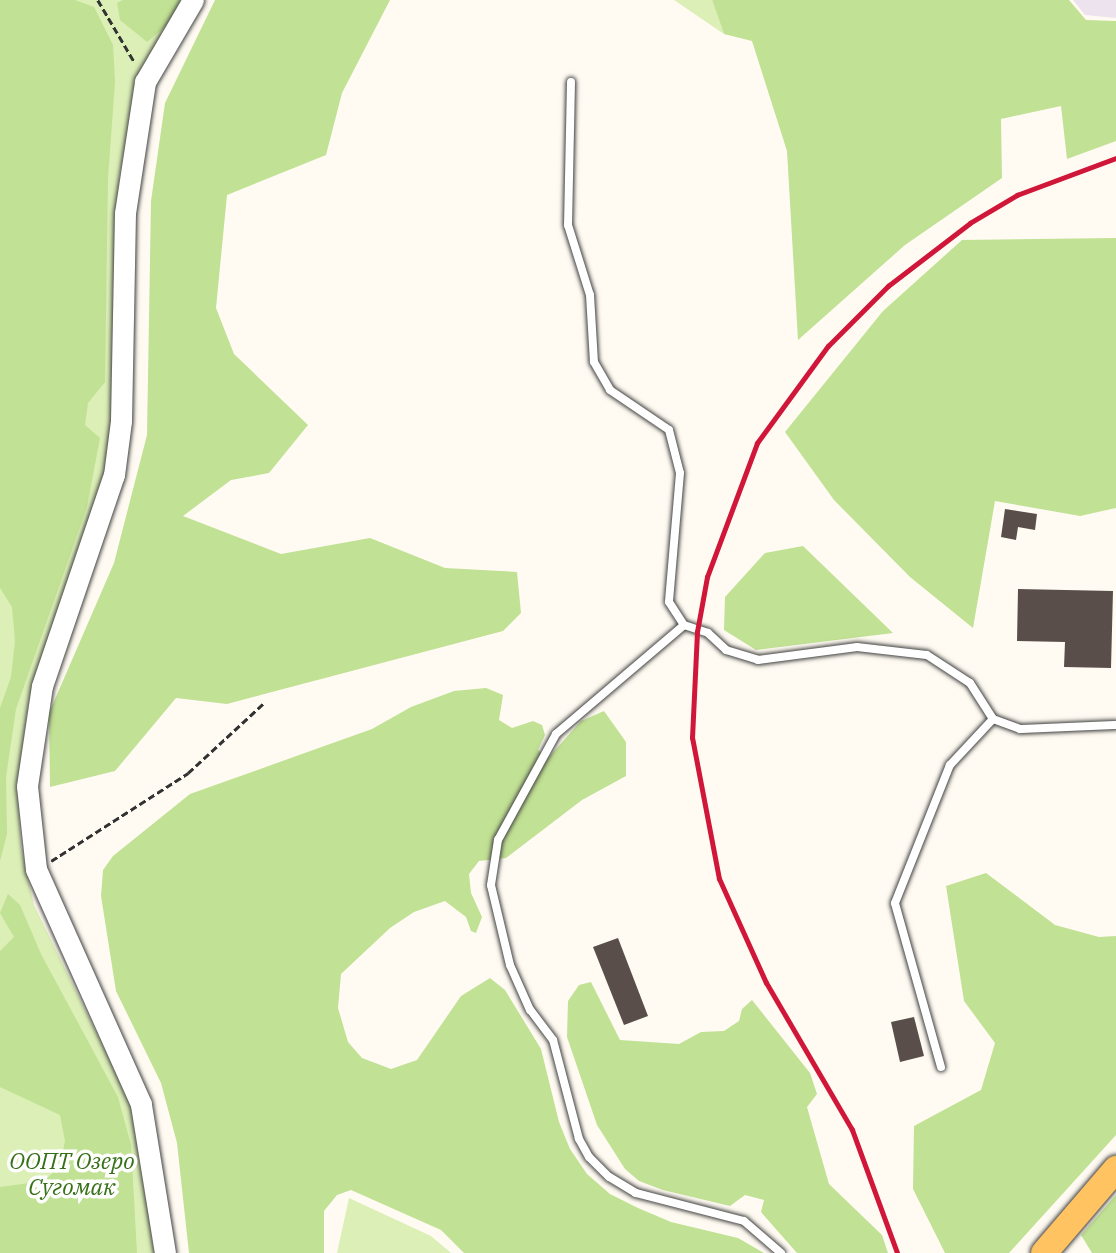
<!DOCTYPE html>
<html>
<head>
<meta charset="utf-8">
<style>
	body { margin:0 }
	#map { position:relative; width:1116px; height:1253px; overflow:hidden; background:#fffbf2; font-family:"IBM Plex Serif",serif }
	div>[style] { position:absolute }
	.industrial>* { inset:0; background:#ece3ef }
	.green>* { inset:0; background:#dbefb6 }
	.forest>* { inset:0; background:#c1e194 }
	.building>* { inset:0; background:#5a4e4a }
	.path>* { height:2.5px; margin-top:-1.25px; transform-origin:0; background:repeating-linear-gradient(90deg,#323232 0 7px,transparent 0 10.5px) }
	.roads { filter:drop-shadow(0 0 2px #434343) drop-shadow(0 0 2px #434343) }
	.service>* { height:8px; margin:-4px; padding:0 4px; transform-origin:4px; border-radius:4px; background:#fff }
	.tertiary>* { height:21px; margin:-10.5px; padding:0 10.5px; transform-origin:10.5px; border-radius:10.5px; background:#fff }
	.primary>* { height:26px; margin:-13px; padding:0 13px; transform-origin:13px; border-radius:13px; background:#ffc362 }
	.rail>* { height:4.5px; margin:-2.25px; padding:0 2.25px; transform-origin:2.25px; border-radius:2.25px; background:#d01739 }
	span { translate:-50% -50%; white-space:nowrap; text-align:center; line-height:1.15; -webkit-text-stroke:7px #fff; paint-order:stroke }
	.park-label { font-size:23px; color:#367017; font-style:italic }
</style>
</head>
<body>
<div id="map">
	<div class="industrial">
		<i style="clip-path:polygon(1073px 0,1116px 0,1116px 18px,1085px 15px)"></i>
	</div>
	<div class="green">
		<i style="clip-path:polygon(0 0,185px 0,137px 81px,119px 177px,112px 408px,105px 484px,29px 699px,17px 786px,21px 847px,34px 905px,135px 1112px,154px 1253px,0 1253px)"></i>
		<i style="clip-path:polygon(674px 0,712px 0,724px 34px)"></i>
		<i style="clip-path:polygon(349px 1198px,431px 1236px,451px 1253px,337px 1253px)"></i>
	</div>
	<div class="forest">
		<i style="clip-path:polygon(0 0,75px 0,94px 7px,113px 45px,115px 82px,108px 178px,105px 382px,88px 403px,85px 425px,100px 438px,87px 507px,16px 709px,6px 777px,7px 834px,0 861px,0 708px,11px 677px,15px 641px,12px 607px,0 588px)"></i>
		<i style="clip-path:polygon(123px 0,180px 0,172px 21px,147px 42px,120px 20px,117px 3px)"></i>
		<i style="clip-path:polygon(215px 0,390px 0,342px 93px,326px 155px,227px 195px,216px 308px,234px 354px,308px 425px,269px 473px,231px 480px,183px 516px,281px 554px,370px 538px,445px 568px,517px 572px,521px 613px,503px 631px,227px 704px,176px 698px,115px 771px,50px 787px,49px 713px,114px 563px,147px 435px,151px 201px,165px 103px)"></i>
		<i style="clip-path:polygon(712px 0,1069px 0,1086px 20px,1116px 21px,1116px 141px,1067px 159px,1061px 106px,1001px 119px,1002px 178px,905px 245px,798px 340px,787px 151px,752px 41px,724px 34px)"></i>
		<i style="clip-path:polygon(1116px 238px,1116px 508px,1080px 516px,995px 501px,973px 628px,910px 577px,834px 500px,785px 432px,883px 311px,962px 240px)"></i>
		<i style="clip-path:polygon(803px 546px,893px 633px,756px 650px,724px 630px,725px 597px,765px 553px)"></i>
		<i style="clip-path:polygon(486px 688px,503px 695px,499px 720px,512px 728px,533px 721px,542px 725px,545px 735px,538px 750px,548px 758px,581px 721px,604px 711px,626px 742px,626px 776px,582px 800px,506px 858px,479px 861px,469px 874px,471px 893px,482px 917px,476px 933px,471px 931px,466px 917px,445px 901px,414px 912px,390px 928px,341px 974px,338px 1008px,348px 1042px,362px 1058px,391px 1069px,417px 1060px,461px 996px,490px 978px,505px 990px,541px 1049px,559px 1122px,570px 1149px,587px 1174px,610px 1194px,638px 1208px,671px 1222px,738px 1238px,764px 1253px,464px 1253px,441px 1230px,351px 1190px,337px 1195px,324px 1211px,324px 1253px,189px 1253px,177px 1143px,161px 1083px,116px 991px,101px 896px,103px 870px,113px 856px,190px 794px,372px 729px,411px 707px,454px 691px)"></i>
		<i style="clip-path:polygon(986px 873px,1055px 925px,1099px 937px,1116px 936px,1116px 1135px,1009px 1253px,945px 1253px,913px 1189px,914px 1126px,981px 1090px,995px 1043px,964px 1001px,946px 886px)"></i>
		<i style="clip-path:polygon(8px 894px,20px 905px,41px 954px,118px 1097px,131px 1145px,137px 1253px,0 1253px,0 1187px,44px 1181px,60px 1166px,65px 1141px,60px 1115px,0 1087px,0 951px,14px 937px,0 913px)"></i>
		<i style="clip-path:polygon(591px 982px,620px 1040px,679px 1044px,701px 1032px,724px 1031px,739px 1021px,742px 1009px,752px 1000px,810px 1073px,817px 1094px,807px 1107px,829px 1184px,882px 1235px,888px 1253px,797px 1253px,761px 1212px,764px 1200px,745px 1195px,730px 1206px,663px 1190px,639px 1181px,625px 1169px,597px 1125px,567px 1037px,568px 1001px,579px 985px)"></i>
		<i style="clip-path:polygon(1116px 1195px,1116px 1253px,1092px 1253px,1081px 1235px)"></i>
	</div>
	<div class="building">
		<i style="clip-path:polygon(1005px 509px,1037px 514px,1035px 530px,1018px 527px,1016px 540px,1001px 537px)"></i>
		<i style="clip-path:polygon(1018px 589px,1113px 591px,1111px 668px,1064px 667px,1065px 642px,1017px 641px)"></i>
		<i style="clip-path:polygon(618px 938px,648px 1016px,624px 1025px,593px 947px)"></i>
		<i style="clip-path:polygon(914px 1017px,924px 1056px,900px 1062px,891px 1022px)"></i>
	</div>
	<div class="path">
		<i style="left:98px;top:0;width:73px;rotate:59.6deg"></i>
		<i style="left:51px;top:861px;width:163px;rotate:-32.7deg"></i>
		<i style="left:188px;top:773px;width:105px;rotate:-42.7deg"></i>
	</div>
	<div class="roads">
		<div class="service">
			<i style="left:571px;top:82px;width:143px;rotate:91.2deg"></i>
			<i style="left:568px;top:225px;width:73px;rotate:72.6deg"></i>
			<i style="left:590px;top:295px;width:67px;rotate:86.6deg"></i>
			<i style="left:594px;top:362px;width:32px;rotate:60deg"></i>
			<i style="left:610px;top:390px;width:71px;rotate:34.1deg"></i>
			<i style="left:669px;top:430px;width:44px;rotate:75.7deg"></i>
			<i style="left:680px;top:473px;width:129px;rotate:94.9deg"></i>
			<i style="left:669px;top:602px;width:27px;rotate:57deg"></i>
			<i style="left:941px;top:1067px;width:170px;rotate:-105.7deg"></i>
			<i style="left:895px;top:903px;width:149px;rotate:-68.3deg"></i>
			<i style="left:950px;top:765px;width:63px;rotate:-46.9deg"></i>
			<i style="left:781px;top:1253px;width:49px;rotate:-139.1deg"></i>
			<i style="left:744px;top:1221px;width:112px;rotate:-165.5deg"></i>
			<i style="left:636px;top:1193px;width:31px;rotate:-149deg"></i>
			<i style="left:609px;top:1177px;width:28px;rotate:-135deg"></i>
			<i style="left:589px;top:1157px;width:21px;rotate:-119deg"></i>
			<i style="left:579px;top:1139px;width:102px;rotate:-104.7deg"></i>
			<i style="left:553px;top:1040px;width:38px;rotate:-127deg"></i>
			<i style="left:530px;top:1010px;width:49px;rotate:-114deg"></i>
			<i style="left:510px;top:965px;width:82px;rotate:-103.4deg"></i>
			<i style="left:491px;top:885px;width:46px;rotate:-81.2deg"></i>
			<i style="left:498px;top:840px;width:121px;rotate:-61.3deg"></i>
			<i style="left:556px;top:734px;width:168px;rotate:-40.4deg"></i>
			<i style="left:684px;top:625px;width:25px;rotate:18deg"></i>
			<i style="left:708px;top:633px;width:25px;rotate:43deg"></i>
			<i style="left:726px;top:650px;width:34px;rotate:17deg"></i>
			<i style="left:758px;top:660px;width:100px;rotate:-7.5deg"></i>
			<i style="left:857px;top:647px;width:70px;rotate:6.5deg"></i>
			<i style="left:927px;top:655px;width:51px;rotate:33.1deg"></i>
			<i style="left:970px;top:683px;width:43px;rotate:57.4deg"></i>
			<i style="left:993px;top:719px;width:29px;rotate:20deg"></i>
			<i style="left:1020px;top:729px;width:96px;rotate:-2.4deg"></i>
		</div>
		<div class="tertiary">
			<i style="left:165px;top:1253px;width:151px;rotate:-99.2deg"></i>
			<i style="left:141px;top:1104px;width:257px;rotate:-114.1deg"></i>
			<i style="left:36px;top:869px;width:83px;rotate:-96.2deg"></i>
			<i style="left:27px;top:786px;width:101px;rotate:-81.5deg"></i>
			<i style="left:42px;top:686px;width:223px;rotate:-71.2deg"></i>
			<i style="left:114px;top:475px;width:54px;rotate:-82.6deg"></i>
			<i style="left:121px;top:421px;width:208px;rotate:-88.9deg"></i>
			<i style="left:125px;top:213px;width:133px;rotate:-81.3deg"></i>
			<i style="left:145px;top:82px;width:95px;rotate:-59.7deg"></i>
		</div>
		<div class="primary">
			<i style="left:1044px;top:1253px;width:111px;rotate:-49.4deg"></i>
		</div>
	</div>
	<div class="rail">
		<i style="left:897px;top:1253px;width:131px;rotate:-110.1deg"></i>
		<i style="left:852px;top:1130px;width:170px;rotate:-120.3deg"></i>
		<i style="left:766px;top:983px;width:114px;rotate:-114.3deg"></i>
		<i style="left:719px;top:879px;width:144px;rotate:-100.8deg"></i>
		<i style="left:692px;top:738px;width:106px;rotate:-87.3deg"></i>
		<i style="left:697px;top:632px;width:56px;rotate:-79.7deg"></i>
		<i style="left:707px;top:577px;width:143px;rotate:-69.5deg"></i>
		<i style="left:757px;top:443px;width:120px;rotate:-53.8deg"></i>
		<i style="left:828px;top:346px;width:85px;rotate:-45deg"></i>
		<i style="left:888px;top:286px;width:103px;rotate:-37.5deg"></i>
		<i style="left:970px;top:223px;width:55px;rotate:-30.8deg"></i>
		<i style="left:1017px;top:195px;width:106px;rotate:-20.5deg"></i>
	</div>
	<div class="park-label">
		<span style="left:72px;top:1173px">ООПТ Озеро<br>Сугомак</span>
	</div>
</div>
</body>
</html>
